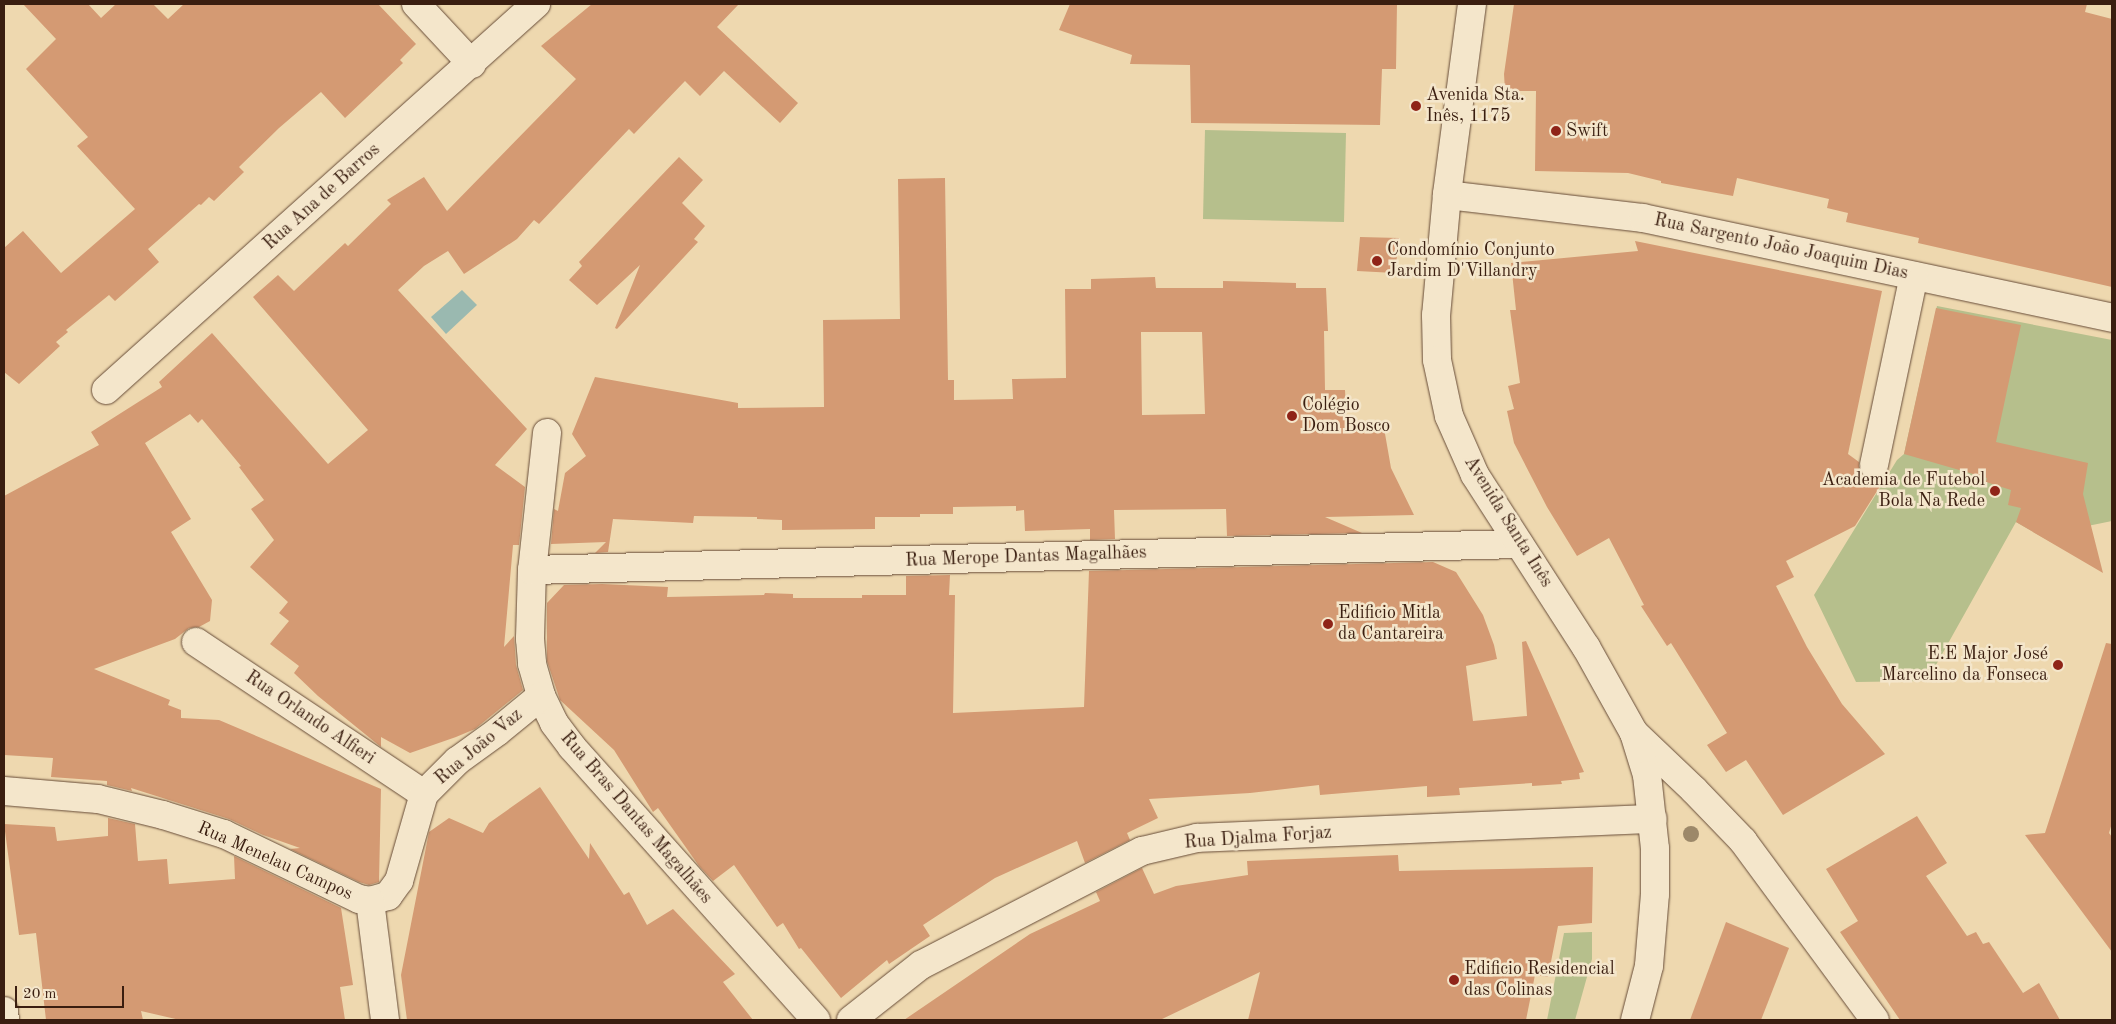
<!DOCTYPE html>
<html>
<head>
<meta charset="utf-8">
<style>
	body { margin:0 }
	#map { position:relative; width:2116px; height:1024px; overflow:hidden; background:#eed8af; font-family:"Old Standard TT",serif }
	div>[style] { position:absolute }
	.green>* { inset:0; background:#b6bf8c }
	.water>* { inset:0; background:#9ab9b0 }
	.building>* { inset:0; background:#d49a73 }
	.roads { filter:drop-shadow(0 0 1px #674c38) drop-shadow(0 0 1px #674c38) }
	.minor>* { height:28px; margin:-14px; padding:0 14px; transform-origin:14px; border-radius:14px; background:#f4e6cb }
	.secondary>* { height:28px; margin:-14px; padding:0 14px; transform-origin:14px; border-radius:14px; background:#f4e6cb }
	.trees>* { width:16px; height:16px; margin:-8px; border-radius:50%; background:#9c8869 }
	.dots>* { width:14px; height:14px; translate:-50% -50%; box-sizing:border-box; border:2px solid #f4e6cb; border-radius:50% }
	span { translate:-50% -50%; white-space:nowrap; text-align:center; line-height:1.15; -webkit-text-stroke:5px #f4e6cb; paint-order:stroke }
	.poi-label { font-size:18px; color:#3a1e10 }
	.left { translate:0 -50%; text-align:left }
	.right { translate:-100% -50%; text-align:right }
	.street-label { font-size:18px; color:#3a1e10 }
	.frame { position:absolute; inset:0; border:5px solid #3a1e10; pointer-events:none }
	.scale { position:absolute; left:15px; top:986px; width:109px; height:22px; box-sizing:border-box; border:2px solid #3a1e10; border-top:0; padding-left:6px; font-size:15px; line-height:18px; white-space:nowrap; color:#3a1e10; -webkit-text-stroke:4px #f4e6cb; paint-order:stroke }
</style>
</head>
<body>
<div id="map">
	<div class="green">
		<i style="clip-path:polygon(1205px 130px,1346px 133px,1344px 222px,1203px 219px)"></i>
		<i style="clip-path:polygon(1937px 306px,2112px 340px,2112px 521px,2068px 530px,2058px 546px,2016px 522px,1927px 681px,1856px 682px,1814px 595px,1897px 460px,1904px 454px)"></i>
		<i style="clip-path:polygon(1592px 932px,1592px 959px,1575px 1020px,1547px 1020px,1564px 933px)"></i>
	</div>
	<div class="water">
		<i style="clip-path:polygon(462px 290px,477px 305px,446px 334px,431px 317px)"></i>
	</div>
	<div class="building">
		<i style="clip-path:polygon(23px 4px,88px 4px,101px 18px,116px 4px,153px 4px,168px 19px,184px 4px,378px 4px,416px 44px,400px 60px,403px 63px,345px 118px,321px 92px,279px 128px,239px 167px,244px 172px,214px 201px,209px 197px,201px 205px,199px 204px,148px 249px,159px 262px,115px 301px,109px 295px,66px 330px,68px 332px,56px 342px,60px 346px,19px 384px,4px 372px,4px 248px,23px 231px,61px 273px,135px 209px,77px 146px,88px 137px,26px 69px,56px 39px)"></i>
		<i style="clip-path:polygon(592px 4px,739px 4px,717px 27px,798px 103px,780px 123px,724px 71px,700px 96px,685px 81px,634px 134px,629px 129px,539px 224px,534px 220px,517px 239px,464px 274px,448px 251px,424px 266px,398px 290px,527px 429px,495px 465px,525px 487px,519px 545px,513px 545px,504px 647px,514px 636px,516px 665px,523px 690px,475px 729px,456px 737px,410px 753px,381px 737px,381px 747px,318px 696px,294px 673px,299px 666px,270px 644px,289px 621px,279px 613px,288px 602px,250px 567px,274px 540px,251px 509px,264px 500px,239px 467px,241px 466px,202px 419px,198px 423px,190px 414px,145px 443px,191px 519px,171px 532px,212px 600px,210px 621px,199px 627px,189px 628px,175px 639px,94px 669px,170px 700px,168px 705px,181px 710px,181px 718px,219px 720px,381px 789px,379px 882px,369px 885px,359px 882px,290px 849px,300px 848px,263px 835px,229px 819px,131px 788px,132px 791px,107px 785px,107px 781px,51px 777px,53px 758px,4px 755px,4px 496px,99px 445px,91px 432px,162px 387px,159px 382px,212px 333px,328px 464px,368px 430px,253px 297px,278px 275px,294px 291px,345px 243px,348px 246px,391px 204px,387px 200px,424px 177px,447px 211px,576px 79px,541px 46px)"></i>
		<i style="clip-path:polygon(1070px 4px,1397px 4px,1396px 69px,1382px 69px,1380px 125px,1191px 123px,1190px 65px,1130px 64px,1132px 55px,1059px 30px)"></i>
		<i style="clip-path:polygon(1514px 4px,2087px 4px,2085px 12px,2112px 19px,2112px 287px,1918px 243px,1919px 238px,1846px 222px,1848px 213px,1827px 208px,1829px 199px,1737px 178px,1733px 196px,1661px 183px,1661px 181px,1628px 173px,1535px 171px,1536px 91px,1505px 91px,1504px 74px)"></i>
		<i style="clip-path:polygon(679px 157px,703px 180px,682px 203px,705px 226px,694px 239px,698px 242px,617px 329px,615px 328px,640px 265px,597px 305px,569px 280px,582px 266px,579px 262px)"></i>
		<i style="clip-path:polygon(evenodd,945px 178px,948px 380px,954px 380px,954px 400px,1013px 399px,1012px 379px,1066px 378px,1065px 289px,1091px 289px,1091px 279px,1155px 277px,1156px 288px,1223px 288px,1223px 281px,1296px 283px,1296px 288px,1326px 288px,1328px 331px,1324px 331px,1325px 390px,1345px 390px,1347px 429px,1384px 428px,1391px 468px,1414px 515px,1325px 517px,1362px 533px,1227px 536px,1226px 509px,1114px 510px,1115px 539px,1090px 540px,1090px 529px,1025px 531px,1024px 510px,1016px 511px,1016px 506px,953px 507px,953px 514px,920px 514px,920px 517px,875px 517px,875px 529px,782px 530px,782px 520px,757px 519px,757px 517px,694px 516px,693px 523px,613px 519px,608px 552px,595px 553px,606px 542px,551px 544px,554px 509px,558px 511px,565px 473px,586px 456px,572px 434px,595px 377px,738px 403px,738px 408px,824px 407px,823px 320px,900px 319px,898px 179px,945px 178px,1141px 332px,1202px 332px,1205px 414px,1142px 415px,1141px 332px)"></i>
		<i style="clip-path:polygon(1360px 237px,1399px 238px,1395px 273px,1357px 271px)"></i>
		<i style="clip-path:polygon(1635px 241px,1882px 291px,1848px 454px,1859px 462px,1859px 470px,1864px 477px,1871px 480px,1884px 480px,1855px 526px,1786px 561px,1794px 577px,1776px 586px,1807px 647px,1842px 704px,1885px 754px,1783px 815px,1746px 760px,1726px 772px,1707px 745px,1727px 733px,1671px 643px,1667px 646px,1641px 606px,1644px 605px,1609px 538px,1577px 556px,1547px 507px,1514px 443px,1507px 411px,1514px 409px,1508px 386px,1520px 383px,1510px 310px,1516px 310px,1511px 263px,1638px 251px)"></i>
		<i style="clip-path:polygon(1936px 308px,2021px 325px,1996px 442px,2088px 463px,2083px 494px,2103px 573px,2016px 522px,2021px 508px,2008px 505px,2011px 490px,1986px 482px,1987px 478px,1904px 454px)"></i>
		<i style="clip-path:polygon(1433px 562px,1456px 572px,1483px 615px,1494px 645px,1497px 659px,1466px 666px,1473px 721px,1527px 716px,1522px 642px,1526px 641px,1584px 772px,1579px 773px,1580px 779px,1561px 781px,1562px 784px,1532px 786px,1532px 783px,1459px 788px,1460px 795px,1427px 797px,1427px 786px,1320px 795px,1319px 785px,1250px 793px,1149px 799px,1158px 818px,1127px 833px,1130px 840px,1085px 863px,1077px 841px,995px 878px,923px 925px,930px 936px,889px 964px,887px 960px,841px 998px,801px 948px,799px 949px,783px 923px,777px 927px,734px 865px,713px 881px,699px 866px,658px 808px,653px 812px,614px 750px,560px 700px,547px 661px,547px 603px,564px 585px,602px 584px,668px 587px,667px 597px,764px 595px,765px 593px,793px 594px,793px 598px,862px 598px,862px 595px,906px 595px,906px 576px,950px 575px,949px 595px,955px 595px,953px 713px,1084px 707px,1089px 571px)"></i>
		<i style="clip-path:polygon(2106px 643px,2112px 644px,2112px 823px,2109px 833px,2112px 837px,2112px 952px,2025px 835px,2045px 833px)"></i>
		<i style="clip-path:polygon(540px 787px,589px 859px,590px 843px,624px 895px,629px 892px,647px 925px,673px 909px,735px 974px,723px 982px,753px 1020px,407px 1020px,401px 975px,429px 832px,449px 818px,483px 833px,489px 823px)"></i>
		<i style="clip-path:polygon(1917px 816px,1947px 863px,1926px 876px,1967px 936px,1976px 932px,1983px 944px,1989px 942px,2023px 993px,2039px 983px,2060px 1020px,1900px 1020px,1840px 932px,1858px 921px,1826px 869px)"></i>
		<i style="clip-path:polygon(108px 818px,135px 824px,138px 861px,167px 859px,169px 884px,235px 879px,234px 856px,341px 908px,353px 985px,340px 987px,345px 1020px,180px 1020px,141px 1011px,143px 1020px,46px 1020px,36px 933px,19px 935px,4px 824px,55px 827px,57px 841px,108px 836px)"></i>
		<i style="clip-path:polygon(1398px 855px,1399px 871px,1593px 867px,1592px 923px,1558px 926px,1548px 977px,1535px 975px,1526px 1020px,1248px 1020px,1260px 972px,1160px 1020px,904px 1020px,1030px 934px,1100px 901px,1096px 892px,1142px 868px,1154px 894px,1176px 886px,1248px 875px,1247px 861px)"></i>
		<i style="clip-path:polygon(1726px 922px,1789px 948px,1761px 1020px,1690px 1020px)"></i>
	</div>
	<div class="roads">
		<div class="minor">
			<i style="left:416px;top:4px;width:82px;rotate:47deg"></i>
			<i style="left:1447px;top:195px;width:197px;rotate:6.7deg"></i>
			<i style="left:1643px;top:218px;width:480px;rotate:12deg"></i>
			<i style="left:106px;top:390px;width:578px;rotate:-41.91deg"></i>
			<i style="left:547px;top:433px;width:138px;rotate:96.2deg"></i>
			<i style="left:532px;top:570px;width:69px;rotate:91.7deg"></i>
			<i style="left:530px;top:639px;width:25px;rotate:85deg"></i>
			<i style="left:532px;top:664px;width:33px;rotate:74deg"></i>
			<i style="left:541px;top:696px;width:30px;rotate:64deg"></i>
			<i style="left:554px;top:723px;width:30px;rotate:53deg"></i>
			<i style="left:572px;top:747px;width:366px;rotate:48.2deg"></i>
			<i style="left:1874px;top:465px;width:193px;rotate:-78.1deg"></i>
			<i style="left:532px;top:570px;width:987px;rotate:-1.51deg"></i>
			<i style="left:196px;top:642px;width:274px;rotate:33.7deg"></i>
			<i style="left:1634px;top:733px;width:83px;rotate:43.5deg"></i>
			<i style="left:1694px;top:790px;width:71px;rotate:46.1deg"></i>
			<i style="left:1743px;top:841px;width:222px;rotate:53.6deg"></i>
			<i style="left:4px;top:791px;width:94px;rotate:4.9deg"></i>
			<i style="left:98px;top:799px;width:67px;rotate:13.8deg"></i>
			<i style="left:163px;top:815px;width:64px;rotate:17.3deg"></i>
			<i style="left:224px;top:834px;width:150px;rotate:25.7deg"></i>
			<i style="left:359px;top:899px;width:11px;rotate:10deg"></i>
			<i style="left:370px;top:901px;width:19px;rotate:-16deg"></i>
			<i style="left:388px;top:896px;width:19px;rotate:-54deg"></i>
			<i style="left:399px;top:881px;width:91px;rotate:-74deg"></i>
			<i style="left:424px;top:794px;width:47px;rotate:-45deg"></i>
			<i style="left:457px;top:761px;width:49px;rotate:-35.9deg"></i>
			<i style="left:497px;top:732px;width:57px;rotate:-39.3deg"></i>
			<i style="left:370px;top:901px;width:120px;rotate:82.8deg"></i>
			<i style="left:4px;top:1011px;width:9px;rotate:84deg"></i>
			<i style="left:851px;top:1020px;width:89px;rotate:-38.2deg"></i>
			<i style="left:921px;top:965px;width:249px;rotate:-27.3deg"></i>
			<i style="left:1142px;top:851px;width:57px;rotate:-13.3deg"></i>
			<i style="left:1197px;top:838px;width:456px;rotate:-2.4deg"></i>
		</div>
		<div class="secondary">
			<i style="left:1472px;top:4px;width:193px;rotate:97.5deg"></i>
			<i style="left:1447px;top:195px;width:121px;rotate:95.2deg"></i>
			<i style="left:1436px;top:315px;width:45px;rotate:88.7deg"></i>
			<i style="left:1437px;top:360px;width:57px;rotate:77.9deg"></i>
			<i style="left:1449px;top:416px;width:64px;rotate:66.2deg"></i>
			<i style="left:1475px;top:475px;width:205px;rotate:57.2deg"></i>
			<i style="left:1586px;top:647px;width:98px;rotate:60.8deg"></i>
			<i style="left:1634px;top:733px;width:44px;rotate:72.8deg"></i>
			<i style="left:1647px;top:775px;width:74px;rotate:83.8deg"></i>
			<i style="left:1655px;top:849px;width:45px;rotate:90deg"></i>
			<i style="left:1655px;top:894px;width:72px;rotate:94.8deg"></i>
			<i style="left:1649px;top:966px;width:56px;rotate:104.5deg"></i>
		</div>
	</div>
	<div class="trees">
		<i style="left:1691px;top:834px"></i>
	</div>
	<div class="dots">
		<i style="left:1416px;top:106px;background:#8f2418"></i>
		<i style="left:1556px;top:131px;background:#8f2418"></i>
		<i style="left:1377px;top:261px;background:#8f2418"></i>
		<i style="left:1292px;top:416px;background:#8f2418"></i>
		<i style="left:1995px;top:491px;background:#8f2418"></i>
		<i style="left:1328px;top:624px;background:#8f2418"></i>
		<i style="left:2058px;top:665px;background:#8f2418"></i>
		<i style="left:1454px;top:980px;background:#8f2418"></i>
	</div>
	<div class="poi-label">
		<span class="left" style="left:1426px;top:106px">Avenida Sta.<br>Inês, 1175</span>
		<span class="left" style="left:1566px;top:131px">Swift</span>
		<span class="left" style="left:1387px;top:261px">Condomínio Conjunto<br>Jardim D'Villandry</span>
		<span class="left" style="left:1302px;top:416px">Colégio<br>Dom Bosco</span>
		<span class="right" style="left:1985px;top:491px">Academia de Futebol<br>Bola Na Rede</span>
		<span class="left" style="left:1338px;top:624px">Edificio Mitla<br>da Cantareira</span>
		<span class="right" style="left:2048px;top:665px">E.E Major José<br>Marcelino da Fonseca</span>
		<span class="left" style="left:1464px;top:980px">Edificio Residencial<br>das Colinas</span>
	</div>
	<div class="street-label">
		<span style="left:322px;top:197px;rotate:-42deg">Rua Ana de Barros</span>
		<span style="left:1781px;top:247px;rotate:12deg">Rua Sargento João Joaquim Dias</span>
		<span style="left:1508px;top:522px;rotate:58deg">Avenida Santa Inês</span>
		<span style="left:1026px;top:557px;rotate:-2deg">Rua Merope Dantas Magalhães</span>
		<span style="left:310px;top:718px;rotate:34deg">Rua Orlando Alfieri</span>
		<span style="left:479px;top:747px;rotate:-40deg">Rua João Vaz</span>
		<span style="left:636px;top:818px;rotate:49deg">Rua Bras Dantas Magalhães</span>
		<span style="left:1258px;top:838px;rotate:-4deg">Rua Djalma Forjaz</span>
		<span style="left:275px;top:861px;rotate:24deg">Rua Menelau Campos</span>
	</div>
	<div class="frame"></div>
	<div class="scale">20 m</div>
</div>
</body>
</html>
